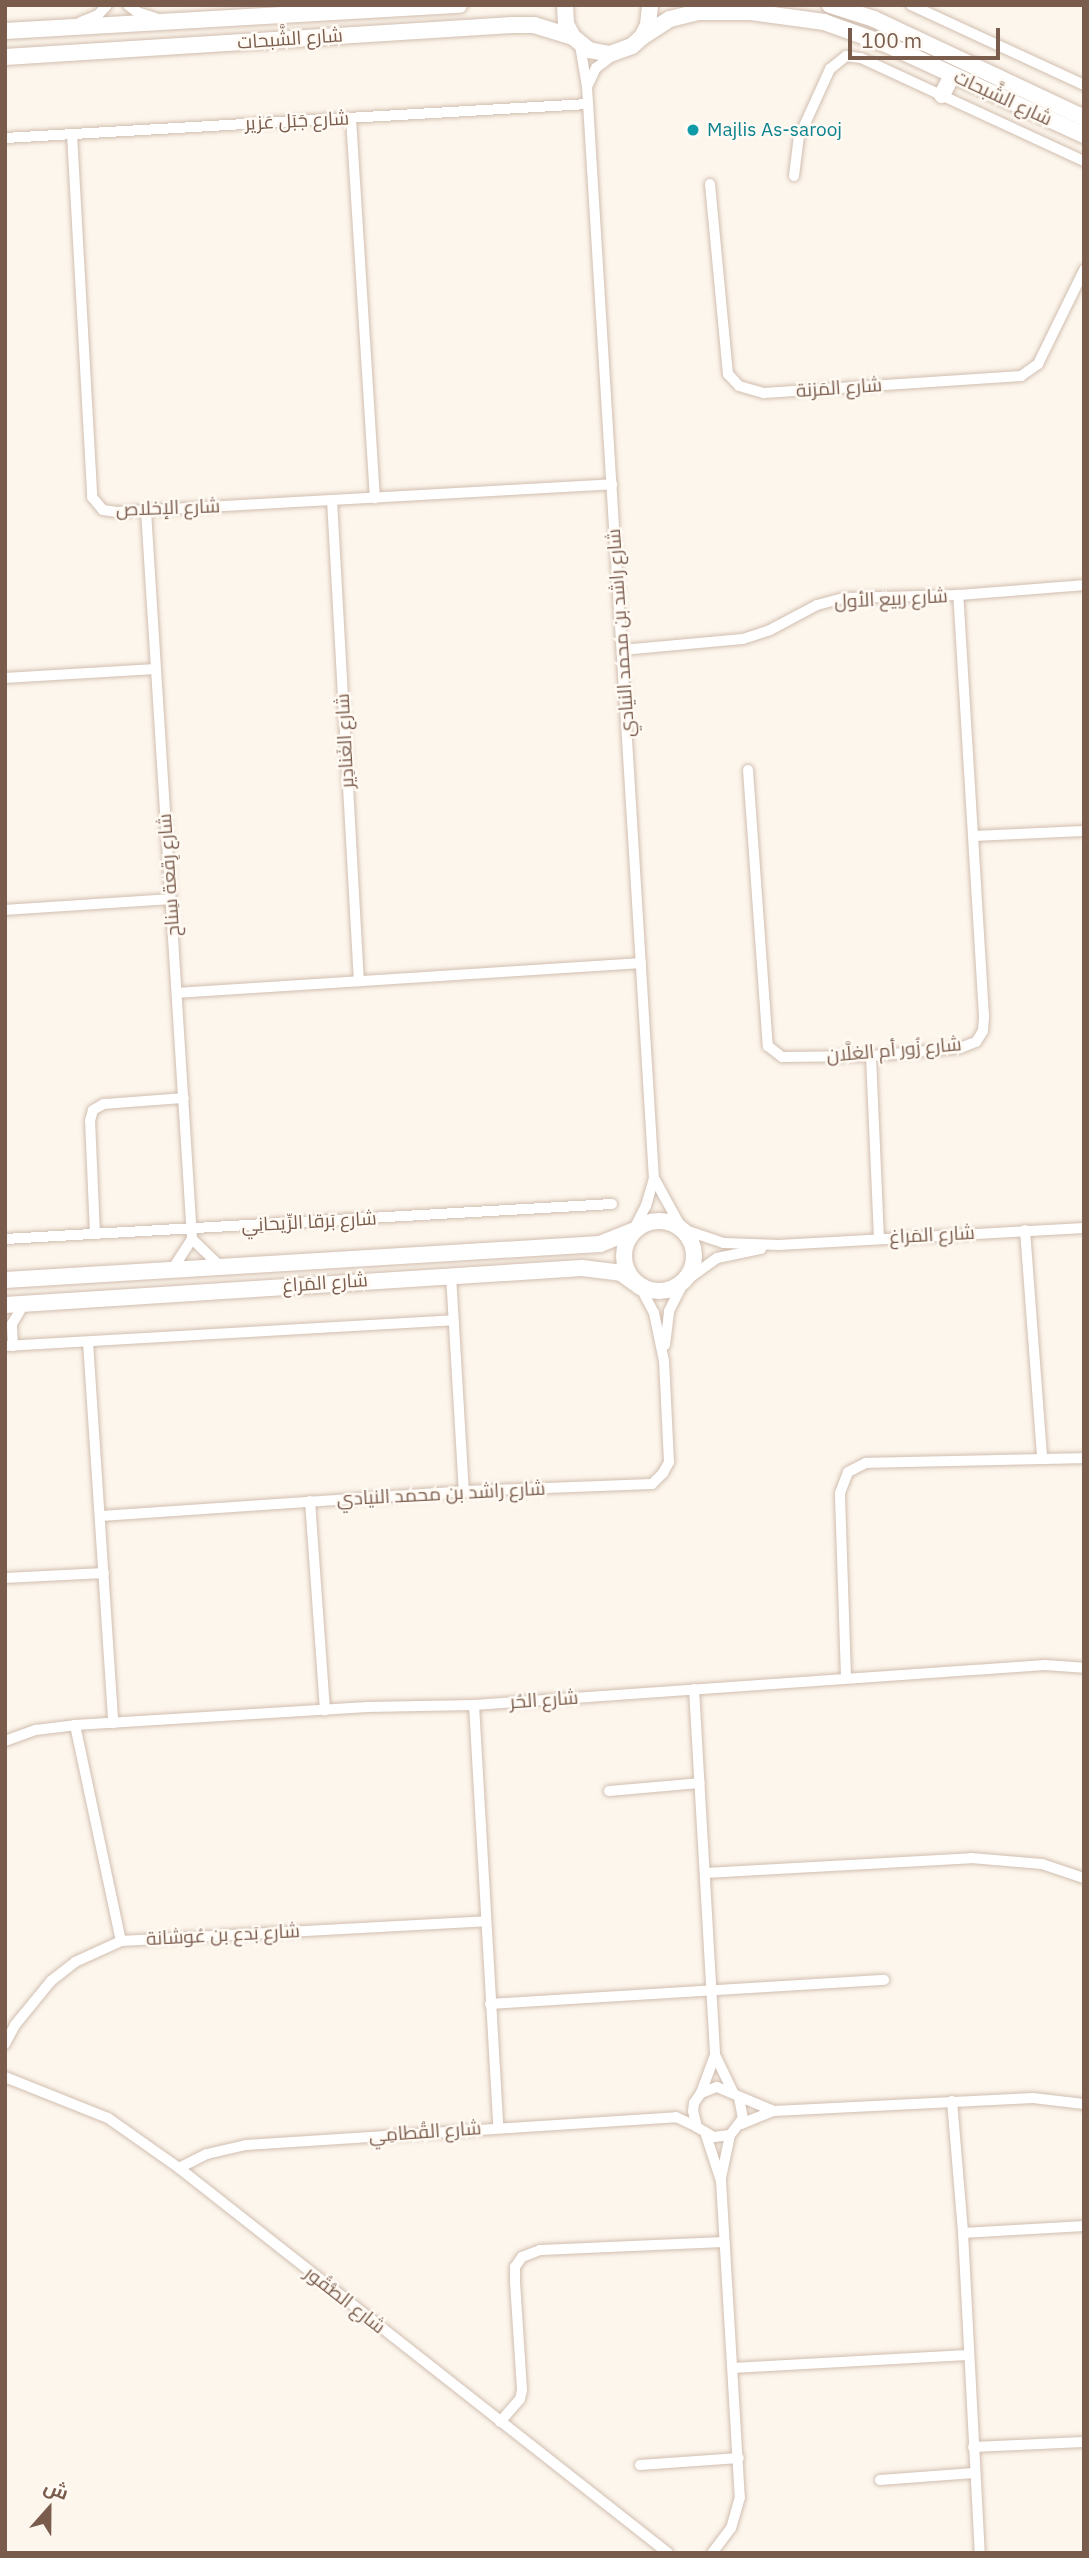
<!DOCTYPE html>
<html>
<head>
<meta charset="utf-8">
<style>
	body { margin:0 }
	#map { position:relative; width:1089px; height:2558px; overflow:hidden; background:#fdf6ec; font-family:"IBM Plex Sans",Cairo,sans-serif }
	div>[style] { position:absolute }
	.roads { filter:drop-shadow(0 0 2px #d1beb0) drop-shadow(0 0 2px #d1beb0) }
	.street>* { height:10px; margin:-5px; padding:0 5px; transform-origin:5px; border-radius:5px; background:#fff }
	.secondary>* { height:16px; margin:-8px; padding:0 8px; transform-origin:8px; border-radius:8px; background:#fff }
	.secondary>.ring { margin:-8px; padding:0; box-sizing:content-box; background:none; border:16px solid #fff; border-radius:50% }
	.dots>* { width:19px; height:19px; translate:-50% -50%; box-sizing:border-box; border:4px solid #fffaf3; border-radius:50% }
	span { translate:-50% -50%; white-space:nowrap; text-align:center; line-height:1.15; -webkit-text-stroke:5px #fffaf3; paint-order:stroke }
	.street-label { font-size:19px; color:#7a5c4d }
	.culture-label { font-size:19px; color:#0d838f }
	.left { translate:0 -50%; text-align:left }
	.frame { position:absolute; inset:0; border:7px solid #7a5c4d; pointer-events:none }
	.north { position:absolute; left:14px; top:2474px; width:70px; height:70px; -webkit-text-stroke:5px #fffaf3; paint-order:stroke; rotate:21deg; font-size:19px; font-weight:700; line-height:28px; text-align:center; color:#7a5c4d }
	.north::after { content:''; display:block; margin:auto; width:24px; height:32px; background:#7a5c4d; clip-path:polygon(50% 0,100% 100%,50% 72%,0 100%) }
	.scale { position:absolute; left:848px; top:28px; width:152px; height:32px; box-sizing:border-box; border:4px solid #7a5c4d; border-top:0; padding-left:9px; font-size:21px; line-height:24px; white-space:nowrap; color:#7a5c4d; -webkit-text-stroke:5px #fffaf3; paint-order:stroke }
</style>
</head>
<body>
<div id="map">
	<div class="roads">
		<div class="street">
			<i style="left:128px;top:5px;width:11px;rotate:38deg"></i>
			<i style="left:137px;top:12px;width:20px;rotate:18deg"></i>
			<i style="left:911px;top:5px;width:191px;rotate:24.8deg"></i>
			<i style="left:81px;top:22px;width:18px;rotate:-22deg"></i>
			<i style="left:98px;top:15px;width:13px;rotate:-48deg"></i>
			<i style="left:580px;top:45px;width:43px;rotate:80.5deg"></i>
			<i style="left:587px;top:87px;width:1093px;rotate:86.49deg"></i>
			<i style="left:654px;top:1178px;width:58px;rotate:61.2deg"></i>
			<i style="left:682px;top:1229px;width:44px;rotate:18.4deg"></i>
			<i style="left:724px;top:1243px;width:55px;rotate:2.1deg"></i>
			<i style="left:779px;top:1245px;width:305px;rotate:-3.2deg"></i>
			<i style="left:587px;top:87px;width:21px;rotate:-65deg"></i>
			<i style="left:596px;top:68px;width:21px;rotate:-37deg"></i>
			<i style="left:351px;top:118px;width:381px;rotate:86.4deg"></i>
			<i style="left:72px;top:134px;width:364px;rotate:86.8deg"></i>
			<i style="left:92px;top:497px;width:17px;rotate:50deg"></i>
			<i style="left:103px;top:510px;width:14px;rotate:8deg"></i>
			<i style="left:117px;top:512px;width:496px;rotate:-3.2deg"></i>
			<i style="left:5px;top:138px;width:584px;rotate:-3.34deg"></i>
			<i style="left:794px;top:176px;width:39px;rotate:-83deg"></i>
			<i style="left:799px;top:137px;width:75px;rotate:-65.5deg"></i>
			<i style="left:830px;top:69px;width:21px;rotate:-39deg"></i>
			<i style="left:846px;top:56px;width:15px;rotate:8deg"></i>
			<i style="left:861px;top:58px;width:246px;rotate:24.8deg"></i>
			<i style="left:710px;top:184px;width:191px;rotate:84.6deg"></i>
			<i style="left:728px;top:374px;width:16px;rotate:47deg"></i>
			<i style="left:739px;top:386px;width:26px;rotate:16deg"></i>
			<i style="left:764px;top:393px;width:258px;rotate:-3.8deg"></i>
			<i style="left:1021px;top:376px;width:21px;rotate:-35deg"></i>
			<i style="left:1038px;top:364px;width:105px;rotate:-63.9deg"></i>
			<i style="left:332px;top:500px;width:482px;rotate:86.8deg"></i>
			<i style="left:146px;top:511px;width:729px;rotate:86.38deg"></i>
			<i style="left:192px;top:1239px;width:37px;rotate:123deg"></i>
			<i style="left:622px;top:650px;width:121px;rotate:-5.2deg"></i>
			<i style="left:743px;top:639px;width:28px;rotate:-18deg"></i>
			<i style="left:770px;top:630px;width:53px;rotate:-28deg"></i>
			<i style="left:817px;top:605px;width:28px;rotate:-15deg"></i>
			<i style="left:844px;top:598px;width:114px;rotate:-1.5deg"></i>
			<i style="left:958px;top:595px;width:126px;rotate:-4.5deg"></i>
			<i style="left:5px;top:678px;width:150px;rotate:-3.4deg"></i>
			<i style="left:748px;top:770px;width:277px;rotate:85.9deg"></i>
			<i style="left:768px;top:1046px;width:18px;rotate:38deg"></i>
			<i style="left:782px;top:1057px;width:89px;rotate:-0.6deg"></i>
			<i style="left:871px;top:1056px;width:89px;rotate:-5.1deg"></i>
			<i style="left:960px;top:1048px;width:17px;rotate:-21deg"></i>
			<i style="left:976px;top:1042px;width:13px;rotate:-58deg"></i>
			<i style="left:983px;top:1031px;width:15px;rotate:-86deg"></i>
			<i style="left:984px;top:1016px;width:422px;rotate:-93.5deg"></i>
			<i style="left:973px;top:836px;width:111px;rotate:-2.6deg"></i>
			<i style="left:5px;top:910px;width:166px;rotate:-3.8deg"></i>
			<i style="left:177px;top:993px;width:465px;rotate:-3.7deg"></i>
			<i style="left:871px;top:1056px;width:182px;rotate:87.5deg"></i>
			<i style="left:1025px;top:1230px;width:228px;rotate:85.7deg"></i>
			<i style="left:633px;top:1231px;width:28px;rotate:-63deg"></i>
			<i style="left:646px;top:1206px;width:29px;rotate:-74deg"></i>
			<i style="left:95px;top:1234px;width:113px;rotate:-92.5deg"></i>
			<i style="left:90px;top:1121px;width:11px;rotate:-75deg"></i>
			<i style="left:93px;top:1110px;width:13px;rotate:-29deg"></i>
			<i style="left:104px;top:1104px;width:80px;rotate:-4.3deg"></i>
			<i style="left:5px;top:1239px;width:608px;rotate:-3.3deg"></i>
			<i style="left:192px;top:1239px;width:39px;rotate:44deg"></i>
			<i style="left:451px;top:1275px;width:216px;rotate:86.6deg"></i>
			<i style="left:88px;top:1342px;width:382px;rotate:86.2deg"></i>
			<i style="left:665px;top:1345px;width:34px;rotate:-83deg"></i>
			<i style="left:669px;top:1311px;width:33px;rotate:-63deg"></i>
			<i style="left:684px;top:1282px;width:41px;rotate:-36deg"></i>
			<i style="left:717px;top:1258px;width:45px;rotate:-11.6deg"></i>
			<i style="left:5px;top:1346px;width:449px;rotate:-3.3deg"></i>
			<i style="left:13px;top:1346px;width:22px;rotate:-93deg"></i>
			<i style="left:12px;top:1324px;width:23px;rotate:-59deg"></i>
			<i style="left:310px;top:1501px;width:210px;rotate:85.9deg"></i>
			<i style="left:101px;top:1516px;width:364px;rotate:-3.9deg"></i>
			<i style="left:464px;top:1491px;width:188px;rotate:-2.1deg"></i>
			<i style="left:652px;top:1484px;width:16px;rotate:-45deg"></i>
			<i style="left:663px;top:1473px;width:13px;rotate:-61deg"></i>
			<i style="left:669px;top:1462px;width:101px;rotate:-92.8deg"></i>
			<i style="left:664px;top:1361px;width:49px;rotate:-101.8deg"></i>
			<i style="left:654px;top:1313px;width:30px;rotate:-118deg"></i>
			<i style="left:5px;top:1578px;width:99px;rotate:-2.9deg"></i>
			<i style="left:846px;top:1677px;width:184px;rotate:-91.9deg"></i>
			<i style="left:840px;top:1493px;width:22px;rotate:-69deg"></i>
			<i style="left:848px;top:1472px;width:20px;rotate:-27deg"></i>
			<i style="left:866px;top:1463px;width:218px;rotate:-1.3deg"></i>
			<i style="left:694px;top:1689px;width:367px;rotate:86.7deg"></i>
			<i style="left:715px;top:2055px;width:41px;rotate:64.1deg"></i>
			<i style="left:474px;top:1705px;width:423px;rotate:86.7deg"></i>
			<i style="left:75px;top:1725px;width:221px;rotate:78deg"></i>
			<i style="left:5px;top:1741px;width:33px;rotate:-20deg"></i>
			<i style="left:36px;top:1730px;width:39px;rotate:-7deg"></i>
			<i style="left:75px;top:1725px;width:293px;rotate:-3.5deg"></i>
			<i style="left:367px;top:1707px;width:107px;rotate:-1.1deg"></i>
			<i style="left:474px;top:1705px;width:572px;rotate:-4.01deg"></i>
			<i style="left:1045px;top:1665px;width:39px;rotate:4deg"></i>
			<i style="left:609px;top:1791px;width:91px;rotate:-5deg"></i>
			<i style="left:705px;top:1873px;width:266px;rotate:-3.2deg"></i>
			<i style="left:971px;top:1858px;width:71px;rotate:4.8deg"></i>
			<i style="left:1042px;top:1864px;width:44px;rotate:18.4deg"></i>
			<i style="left:490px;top:2004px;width:395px;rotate:-3.5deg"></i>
			<i style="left:5px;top:2044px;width:21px;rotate:-62deg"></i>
			<i style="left:15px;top:2025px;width:57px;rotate:-50.7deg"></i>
			<i style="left:51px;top:1981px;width:31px;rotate:-38deg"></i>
			<i style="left:75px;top:1962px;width:51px;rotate:-24.5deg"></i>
			<i style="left:121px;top:1941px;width:365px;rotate:-3.1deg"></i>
			<i style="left:5px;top:2077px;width:111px;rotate:21.7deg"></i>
			<i style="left:108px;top:2118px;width:87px;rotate:35.2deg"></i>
			<i style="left:179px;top:2168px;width:622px;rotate:38.21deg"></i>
			<i style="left:701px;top:2093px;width:40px;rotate:-69.8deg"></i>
			<i style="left:739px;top:2098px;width:20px;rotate:79deg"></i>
			<i style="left:743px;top:2118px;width:21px;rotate:127deg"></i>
			<i style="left:730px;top:2135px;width:16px;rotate:173deg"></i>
			<i style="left:714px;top:2137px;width:20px;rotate:-150deg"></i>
			<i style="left:697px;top:2127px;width:16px;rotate:-104deg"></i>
			<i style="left:693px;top:2111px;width:8px;rotate:-83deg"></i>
			<i style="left:694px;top:2103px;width:12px;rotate:-55deg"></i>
			<i style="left:701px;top:2093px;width:17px;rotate:-21deg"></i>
			<i style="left:717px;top:2087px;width:62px;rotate:22.8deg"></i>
			<i style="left:952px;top:2101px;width:132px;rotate:85.2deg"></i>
			<i style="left:963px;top:2233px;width:320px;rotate:87deg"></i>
			<i style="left:741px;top:2124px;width:35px;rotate:-22deg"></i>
			<i style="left:774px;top:2111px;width:259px;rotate:-2.9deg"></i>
			<i style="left:1033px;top:2098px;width:51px;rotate:6.7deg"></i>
			<i style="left:706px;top:2135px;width:48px;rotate:71.9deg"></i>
			<i style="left:721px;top:2181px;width:317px;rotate:86.6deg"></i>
			<i style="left:740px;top:2497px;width:32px;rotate:106deg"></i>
			<i style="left:731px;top:2528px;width:31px;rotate:127deg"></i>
			<i style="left:179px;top:2168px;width:31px;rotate:-27deg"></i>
			<i style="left:207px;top:2154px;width:40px;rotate:-13deg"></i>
			<i style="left:246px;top:2145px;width:431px;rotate:-3.7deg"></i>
			<i style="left:676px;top:2117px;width:23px;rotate:25deg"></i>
			<i style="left:721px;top:2178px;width:44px;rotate:-78.2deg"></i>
			<i style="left:963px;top:2233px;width:121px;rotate:-3.3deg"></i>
			<i style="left:733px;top:2368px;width:234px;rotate:-3.2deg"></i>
			<i style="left:500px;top:2422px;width:30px;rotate:-49deg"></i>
			<i style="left:520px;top:2399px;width:9px;rotate:-77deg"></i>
			<i style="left:522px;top:2390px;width:107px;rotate:-93.7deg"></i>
			<i style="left:515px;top:2283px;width:16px;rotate:-90deg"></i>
			<i style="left:515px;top:2267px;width:12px;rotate:-55deg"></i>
			<i style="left:522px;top:2257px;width:19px;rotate:-21deg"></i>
			<i style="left:540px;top:2250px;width:184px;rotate:-2.5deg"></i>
			<i style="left:973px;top:2447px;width:111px;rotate:-2.6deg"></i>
			<i style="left:640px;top:2465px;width:99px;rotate:-4deg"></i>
			<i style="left:880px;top:2480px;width:94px;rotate:-4.3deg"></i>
		</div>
		<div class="secondary">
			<i style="left:565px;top:5px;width:19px;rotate:87deg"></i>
			<i style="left:566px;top:24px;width:15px;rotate:62deg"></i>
			<i style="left:573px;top:37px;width:21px;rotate:39deg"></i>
			<i style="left:589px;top:50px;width:21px;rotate:11deg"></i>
			<i style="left:610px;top:54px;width:23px;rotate:-20deg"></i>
			<i style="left:632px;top:46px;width:13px;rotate:-42deg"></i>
			<i style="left:642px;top:37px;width:13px;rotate:-63deg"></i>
			<i style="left:648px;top:25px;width:20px;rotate:-84deg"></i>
			<i style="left:830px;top:5px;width:46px;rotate:17.7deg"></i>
			<i style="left:874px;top:19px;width:232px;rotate:25.2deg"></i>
			<i style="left:5px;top:31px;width:455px;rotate:-3.3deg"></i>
			<i style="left:642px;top:37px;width:33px;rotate:-33deg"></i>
			<i style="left:670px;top:19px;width:30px;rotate:-14deg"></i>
			<i style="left:699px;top:12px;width:52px"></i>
			<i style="left:751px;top:12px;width:74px;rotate:7.8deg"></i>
			<i style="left:824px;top:22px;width:68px;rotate:19.8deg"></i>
			<i style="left:888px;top:45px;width:216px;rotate:24.7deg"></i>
			<i style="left:5px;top:57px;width:508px;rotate:-3.61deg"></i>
			<i style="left:512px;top:25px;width:22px"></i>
			<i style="left:534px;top:25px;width:41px;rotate:17.1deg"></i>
			<i style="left:942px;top:95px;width:22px;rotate:-63deg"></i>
			<i class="ring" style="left:624px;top:1221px;width:54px;height:54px"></i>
			<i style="left:5px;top:1280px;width:596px;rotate:-3.46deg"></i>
			<i style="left:600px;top:1244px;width:35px;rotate:-22deg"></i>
			<i style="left:5px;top:1305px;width:578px;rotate:-3.67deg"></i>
			<i style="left:582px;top:1268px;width:39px;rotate:7deg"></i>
			<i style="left:621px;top:1273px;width:24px;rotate:36deg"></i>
		</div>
	</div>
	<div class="dots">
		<i style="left:693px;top:130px;background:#0f9aa8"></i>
	</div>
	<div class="street-label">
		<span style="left:290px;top:39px;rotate:-4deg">شارع الشَّبحات</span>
		<span style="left:1003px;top:98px;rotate:25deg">شارع الشَّبحات</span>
		<span style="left:297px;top:121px;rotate:-3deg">شارع جَبَل عَزير</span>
		<span style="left:839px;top:388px;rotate:-4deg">شارع المَزنة</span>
		<span style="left:168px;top:508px;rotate:-2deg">شارع الإخلاص</span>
		<span style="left:891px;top:599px;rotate:-3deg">شارع ربيع الأول</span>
		<span style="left:621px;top:633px;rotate:-94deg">شارع راشد بن محمد النيادي</span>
		<span style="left:345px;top:741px;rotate:-93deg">شارع الغَنادِير</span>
		<span style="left:169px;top:875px;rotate:-94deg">شارع رِقعة سِناح</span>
		<span style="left:894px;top:1050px;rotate:-5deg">شارع زُور أم الغلَّان</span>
		<span style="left:309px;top:1222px;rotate:-3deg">شارع بَرقا الرِّيحانِي</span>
		<span style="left:932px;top:1235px;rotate:-3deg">شارع المَراغ</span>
		<span style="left:325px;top:1283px;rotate:-4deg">شارع المَراغ</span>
		<span style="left:441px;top:1494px;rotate:-3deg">شارع راشد بن محمد النيادي</span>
		<span style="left:544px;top:1700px;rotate:-4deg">شارع الحُر</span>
		<span style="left:223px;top:1935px;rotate:-3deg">شارع بَدع بن عُوشانة</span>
		<span style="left:425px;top:2132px;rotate:-4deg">شارع القُطامِي</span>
		<span style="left:345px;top:2300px;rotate:38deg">شارع الصُّقُور</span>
	</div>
	<div class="culture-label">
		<span class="left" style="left:707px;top:130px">Majlis As-sarooj</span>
	</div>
	<div class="frame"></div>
	<div class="north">ش</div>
	<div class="scale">100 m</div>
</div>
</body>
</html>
